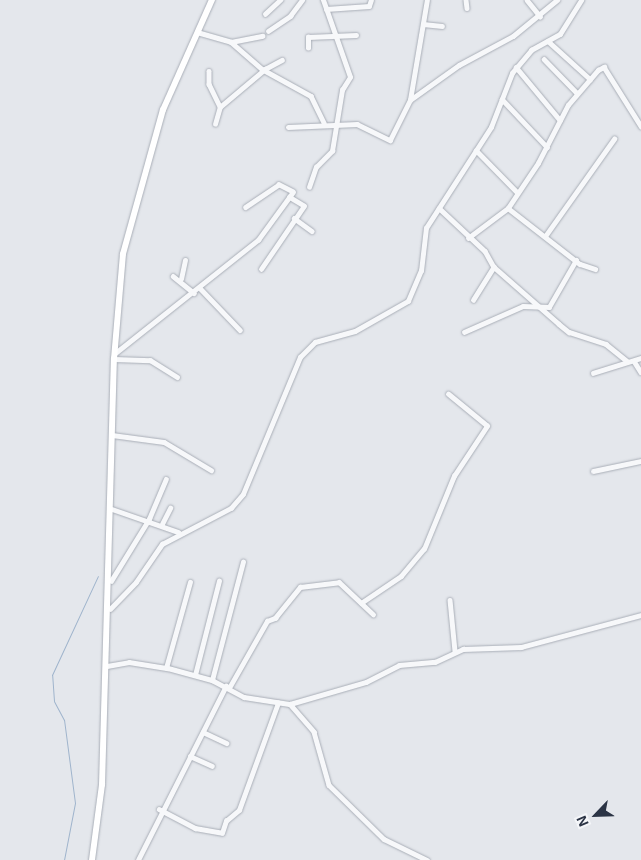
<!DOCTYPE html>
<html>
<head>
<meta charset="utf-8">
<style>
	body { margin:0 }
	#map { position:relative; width:641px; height:860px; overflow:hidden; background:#e4e7ec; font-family:Helvetica,sans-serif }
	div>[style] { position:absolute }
	.stream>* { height:1px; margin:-0.5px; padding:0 0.5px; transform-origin:0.5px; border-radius:0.5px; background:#9fb4cc }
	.roads { filter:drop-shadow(0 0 1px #a9aeb7) drop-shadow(0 0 1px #a9aeb7) }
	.street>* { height:4.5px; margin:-2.25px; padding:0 2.25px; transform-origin:2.25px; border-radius:2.25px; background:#f7f8fa }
	.secondary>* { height:5.5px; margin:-2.75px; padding:0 2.75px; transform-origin:2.75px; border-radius:2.75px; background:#fff }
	span { translate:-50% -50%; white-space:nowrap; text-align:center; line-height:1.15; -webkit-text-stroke:4.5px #f4f6f9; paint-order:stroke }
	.north { position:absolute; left:571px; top:790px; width:50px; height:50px; -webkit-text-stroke:4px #f4f6f9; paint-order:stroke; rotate:246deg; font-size:14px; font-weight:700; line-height:20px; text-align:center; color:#2b3445 }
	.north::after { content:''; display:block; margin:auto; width:18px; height:22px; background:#2b3445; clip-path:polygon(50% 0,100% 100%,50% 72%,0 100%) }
</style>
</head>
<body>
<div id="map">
	<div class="stream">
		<i style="left:64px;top:860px;width:58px;rotate:-79.1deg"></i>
		<i style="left:75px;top:803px;width:84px;rotate:-97.5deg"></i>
		<i style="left:64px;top:720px;width:21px;rotate:-118deg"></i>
		<i style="left:54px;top:701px;width:26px;rotate:-94deg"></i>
		<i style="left:52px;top:675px;width:109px;rotate:-65.1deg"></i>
	</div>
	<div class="roads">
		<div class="street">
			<i style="left:466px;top:0;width:8px;rotate:83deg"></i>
			<i style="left:527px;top:0;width:21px;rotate:51deg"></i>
			<i style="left:326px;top:9px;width:43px;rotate:-4deg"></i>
			<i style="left:369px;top:6px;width:6px;rotate:-72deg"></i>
			<i style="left:265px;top:14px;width:21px;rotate:-43deg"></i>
			<i style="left:423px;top:24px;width:19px;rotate:6deg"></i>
			<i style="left:268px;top:31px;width:27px;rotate:-34deg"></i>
			<i style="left:290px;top:16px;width:20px;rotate:-53deg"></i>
			<i style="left:197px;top:32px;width:35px;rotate:16deg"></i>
			<i style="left:231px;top:42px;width:41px;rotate:41.1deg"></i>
			<i style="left:262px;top:69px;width:56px;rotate:28.9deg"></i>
			<i style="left:311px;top:96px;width:30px;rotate:64deg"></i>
			<i style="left:548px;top:41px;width:57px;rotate:42.1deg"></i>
			<i style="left:231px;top:42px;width:32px;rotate:-11deg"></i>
			<i style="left:308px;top:48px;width:11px;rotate:-90deg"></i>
			<i style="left:308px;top:37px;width:48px;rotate:-2.4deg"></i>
			<i style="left:544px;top:59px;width:47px;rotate:45.9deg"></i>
			<i style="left:516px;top:67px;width:69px;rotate:50.3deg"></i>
			<i style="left:209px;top:71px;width:13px;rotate:90deg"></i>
			<i style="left:209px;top:84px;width:25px;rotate:64deg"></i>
			<i style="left:502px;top:99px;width:66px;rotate:46.8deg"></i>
			<i style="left:410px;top:100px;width:60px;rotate:-35.5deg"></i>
			<i style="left:459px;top:65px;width:61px;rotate:-28.2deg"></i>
			<i style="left:513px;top:36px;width:57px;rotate:-39.3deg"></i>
			<i style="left:215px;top:124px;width:18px;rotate:-74deg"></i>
			<i style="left:220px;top:107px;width:59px;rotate:-40.2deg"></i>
			<i style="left:265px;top:69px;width:19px;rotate:-28deg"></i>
			<i style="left:288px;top:127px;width:69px;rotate:-2.5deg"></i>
			<i style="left:357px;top:124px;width:37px;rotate:26deg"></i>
			<i style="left:390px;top:140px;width:45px;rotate:-63.4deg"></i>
			<i style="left:410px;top:100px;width:101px;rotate:-80.4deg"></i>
			<i style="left:476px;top:150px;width:59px;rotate:45.7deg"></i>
			<i style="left:309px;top:187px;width:21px;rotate:-71deg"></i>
			<i style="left:316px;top:167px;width:23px;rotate:-45deg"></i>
			<i style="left:332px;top:151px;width:62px;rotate:-80.7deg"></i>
			<i style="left:342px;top:90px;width:15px;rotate:-58deg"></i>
			<i style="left:350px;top:77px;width:82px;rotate:-109.3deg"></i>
			<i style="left:439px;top:208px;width:63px;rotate:43.1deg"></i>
			<i style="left:485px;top:251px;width:18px;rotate:61deg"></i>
			<i style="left:494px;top:267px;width:86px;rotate:41.2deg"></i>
			<i style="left:559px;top:324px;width:13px;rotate:39deg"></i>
			<i style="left:569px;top:332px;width:39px;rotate:18deg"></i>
			<i style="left:606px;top:344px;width:27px;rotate:39deg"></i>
			<i style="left:508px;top:208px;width:91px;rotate:37.9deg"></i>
			<i style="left:580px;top:264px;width:16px;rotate:18deg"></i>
			<i style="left:294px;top:218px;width:22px;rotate:36deg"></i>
			<i style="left:546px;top:235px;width:118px;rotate:-54.7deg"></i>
			<i style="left:468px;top:238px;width:50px;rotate:-36.9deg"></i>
			<i style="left:508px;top:208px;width:54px;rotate:-56.3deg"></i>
			<i style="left:538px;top:163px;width:65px;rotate:-62.7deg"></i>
			<i style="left:568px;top:105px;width:46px;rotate:-49.4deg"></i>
			<i style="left:598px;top:70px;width:7px;rotate:-27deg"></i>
			<i style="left:604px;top:67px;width:70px;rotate:57.9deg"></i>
			<i style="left:261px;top:269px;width:76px;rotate:-55.7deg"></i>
			<i style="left:304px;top:206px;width:17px;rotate:-149deg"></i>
			<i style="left:173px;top:276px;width:27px;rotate:39deg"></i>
			<i style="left:181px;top:279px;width:19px;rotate:-78deg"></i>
			<i style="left:200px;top:288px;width:58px;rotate:46.4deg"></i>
			<i style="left:473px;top:300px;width:39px;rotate:-58deg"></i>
			<i style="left:464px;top:332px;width:64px;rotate:-23.8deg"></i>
			<i style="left:523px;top:306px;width:26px;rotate:2deg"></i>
			<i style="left:549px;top:307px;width:54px;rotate:-60.1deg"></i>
			<i style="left:114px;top:354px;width:184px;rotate:-38.4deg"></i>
			<i style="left:258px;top:240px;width:59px;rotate:-53.9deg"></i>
			<i style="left:293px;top:192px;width:16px;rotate:-153deg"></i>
			<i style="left:279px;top:185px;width:40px;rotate:146deg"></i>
			<i style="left:114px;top:359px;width:36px;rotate:2deg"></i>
			<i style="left:150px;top:360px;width:32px;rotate:32deg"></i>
			<i style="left:634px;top:361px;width:13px;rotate:58deg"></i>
			<i style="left:593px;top:373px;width:50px;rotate:-17.4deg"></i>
			<i style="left:112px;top:435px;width:52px;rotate:7.7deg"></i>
			<i style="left:164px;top:442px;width:55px;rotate:30.8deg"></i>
			<i style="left:593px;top:471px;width:49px;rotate:-11.8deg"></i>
			<i style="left:112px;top:509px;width:70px;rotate:19.2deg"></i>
			<i style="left:162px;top:524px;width:18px;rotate:-63deg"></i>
			<i style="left:111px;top:581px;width:73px;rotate:-58.5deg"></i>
			<i style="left:149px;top:519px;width:43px;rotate:-67deg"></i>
			<i style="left:450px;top:600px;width:51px;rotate:84.4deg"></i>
			<i style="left:361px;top:603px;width:48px;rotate:-34deg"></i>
			<i style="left:401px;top:576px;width:35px;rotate:-50deg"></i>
			<i style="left:424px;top:549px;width:79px;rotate:-67.7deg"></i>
			<i style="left:454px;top:476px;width:60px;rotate:-56.6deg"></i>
			<i style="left:487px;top:426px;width:50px;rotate:-140.6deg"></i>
			<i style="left:110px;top:609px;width:37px;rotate:-46deg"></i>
			<i style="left:136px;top:582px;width:46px;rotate:-55.6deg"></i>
			<i style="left:162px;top:544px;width:78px;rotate:-27.6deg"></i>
			<i style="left:231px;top:508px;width:18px;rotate:-49deg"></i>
			<i style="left:243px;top:494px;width:148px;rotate:-67.4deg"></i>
			<i style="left:300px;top:357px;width:21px;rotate:-45deg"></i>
			<i style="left:315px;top:342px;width:41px;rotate:-15.4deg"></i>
			<i style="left:355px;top:331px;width:61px;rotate:-29.5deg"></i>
			<i style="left:408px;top:301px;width:33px;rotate:-67deg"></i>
			<i style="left:421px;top:271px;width:43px;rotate:-83.4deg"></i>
			<i style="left:426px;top:228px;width:120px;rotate:-57.2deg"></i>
			<i style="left:491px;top:127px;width:58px;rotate:-68.7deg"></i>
			<i style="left:512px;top:73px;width:30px;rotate:-50deg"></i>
			<i style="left:531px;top:50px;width:33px;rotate:-29deg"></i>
			<i style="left:560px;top:34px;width:40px;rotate:-58deg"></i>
			<i style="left:107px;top:666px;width:22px;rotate:-10deg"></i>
			<i style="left:129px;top:662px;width:39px;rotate:9deg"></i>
			<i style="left:168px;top:668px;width:46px;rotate:15.3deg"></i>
			<i style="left:212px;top:680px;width:36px;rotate:28deg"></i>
			<i style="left:244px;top:697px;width:47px;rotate:8.7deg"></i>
			<i style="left:290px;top:704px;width:79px;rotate:-16.1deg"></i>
			<i style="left:366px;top:682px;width:37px;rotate:-27deg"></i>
			<i style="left:399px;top:665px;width:36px;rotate:-5deg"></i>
			<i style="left:435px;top:662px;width:31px;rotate:-25deg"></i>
			<i style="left:463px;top:649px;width:58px;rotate:-2deg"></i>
			<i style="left:521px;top:647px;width:124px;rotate:-14.9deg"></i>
			<i style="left:166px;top:668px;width:89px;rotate:-74.4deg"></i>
			<i style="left:195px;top:675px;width:97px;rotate:-75.7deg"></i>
			<i style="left:212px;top:680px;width:122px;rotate:-75.3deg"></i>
			<i style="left:229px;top:688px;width:77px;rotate:-60.4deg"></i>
			<i style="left:267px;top:621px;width:9px;rotate:-21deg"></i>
			<i style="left:275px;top:618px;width:40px;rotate:-51deg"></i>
			<i style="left:300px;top:587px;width:39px;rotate:-7deg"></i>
			<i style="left:339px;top:582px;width:47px;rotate:43.3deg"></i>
			<i style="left:290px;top:704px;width:37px;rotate:49deg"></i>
			<i style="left:314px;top:732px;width:55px;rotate:74.2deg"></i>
			<i style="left:329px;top:785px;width:77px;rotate:44.5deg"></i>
			<i style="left:384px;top:839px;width:48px;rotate:26deg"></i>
			<i style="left:203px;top:732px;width:26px;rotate:25deg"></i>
			<i style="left:190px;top:756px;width:24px;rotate:24deg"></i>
			<i style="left:159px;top:809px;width:41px;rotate:27.8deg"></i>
			<i style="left:195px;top:828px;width:27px;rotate:10deg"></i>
			<i style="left:222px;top:833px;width:13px;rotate:-72deg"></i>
			<i style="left:226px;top:821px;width:17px;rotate:-40deg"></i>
			<i style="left:239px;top:810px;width:114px;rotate:-70deg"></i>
			<i style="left:138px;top:860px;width:195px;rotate:-63.2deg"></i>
		</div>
		<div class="secondary">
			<i style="left:92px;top:860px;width:76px;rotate:-82.4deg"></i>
			<i style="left:102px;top:785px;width:426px;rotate:-88.4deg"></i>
			<i style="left:114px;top:359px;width:105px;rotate:-85.1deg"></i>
			<i style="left:123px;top:254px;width:149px;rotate:-74.5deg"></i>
			<i style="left:163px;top:110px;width:120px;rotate:-66deg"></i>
		</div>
	</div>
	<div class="north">N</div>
</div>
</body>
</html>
